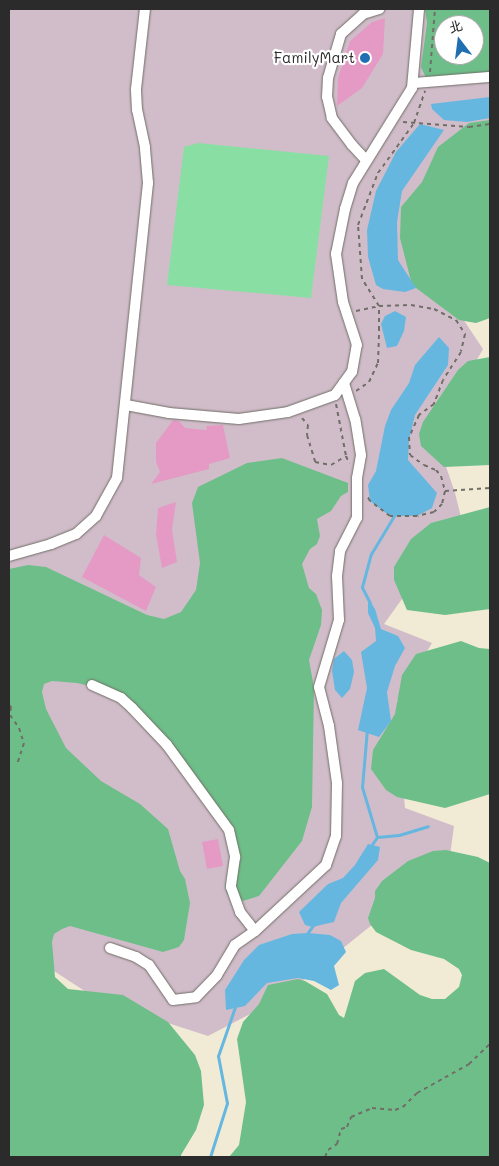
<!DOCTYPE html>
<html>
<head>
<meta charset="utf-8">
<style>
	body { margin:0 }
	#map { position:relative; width:499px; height:1166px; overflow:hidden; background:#f1ebd5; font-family:Mali,"LXGW WenKai TC",sans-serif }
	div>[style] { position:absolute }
	.industrial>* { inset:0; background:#d1bdca }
	.green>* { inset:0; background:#89dfa3 }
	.forest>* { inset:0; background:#6ebe89 }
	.water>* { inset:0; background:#65b7e0 }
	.stream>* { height:3px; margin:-1.5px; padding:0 1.5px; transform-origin:1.5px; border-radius:1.5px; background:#65b7e0 }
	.building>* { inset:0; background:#e49ac5 }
	.path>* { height:2px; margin-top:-1px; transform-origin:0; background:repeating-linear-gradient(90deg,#706e66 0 4px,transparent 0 8px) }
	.roads { filter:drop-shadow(0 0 1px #706e66) drop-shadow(0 0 1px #706e66) }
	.minor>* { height:10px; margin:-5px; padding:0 5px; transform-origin:5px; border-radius:5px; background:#fff }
	.dots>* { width:14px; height:14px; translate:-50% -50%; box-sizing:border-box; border:2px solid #fff; border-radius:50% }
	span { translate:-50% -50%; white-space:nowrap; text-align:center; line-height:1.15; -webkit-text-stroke:4.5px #fff; paint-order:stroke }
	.poi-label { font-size:15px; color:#2b2b2b }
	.right { translate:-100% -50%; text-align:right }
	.frame { position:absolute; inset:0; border:10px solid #2b2b2b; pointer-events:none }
	.north { position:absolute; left:434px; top:15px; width:50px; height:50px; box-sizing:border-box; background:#fff; border:1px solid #aaa; border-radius:50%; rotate:345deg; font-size:14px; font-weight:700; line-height:20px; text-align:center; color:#2b2b2b }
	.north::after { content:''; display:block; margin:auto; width:18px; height:22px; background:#1f6fb2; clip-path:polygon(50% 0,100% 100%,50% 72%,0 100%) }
</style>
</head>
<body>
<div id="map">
	<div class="industrial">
		<i style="clip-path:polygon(9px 9px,445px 9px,439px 71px,490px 64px,490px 132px,463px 319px,483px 349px,435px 434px,455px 493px,461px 517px,384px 624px,432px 643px,397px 701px,405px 808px,454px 826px,449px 863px,281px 998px,208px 1036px,100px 1001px,34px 958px,9px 914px)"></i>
	</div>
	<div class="green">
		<i style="clip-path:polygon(198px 143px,329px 156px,311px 298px,167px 285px,184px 147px)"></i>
	</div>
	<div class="forest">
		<i style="clip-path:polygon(evenodd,425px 9px,490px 9px,490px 81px,426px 78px,421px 67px,427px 23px,425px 9px,444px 25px,474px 25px,474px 55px,444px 55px,444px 25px)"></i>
		<i style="clip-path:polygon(490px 120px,490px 318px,476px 323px,459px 320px,412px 285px,400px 238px,401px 207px,422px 182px,438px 147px,469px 123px)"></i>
		<i style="clip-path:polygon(490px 357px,490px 465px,444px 467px,421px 446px,419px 434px,423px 422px,458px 370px,468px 361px)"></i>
		<i style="clip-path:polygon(282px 458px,348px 483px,348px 492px,341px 496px,331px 511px,317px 519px,320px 536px,317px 544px,310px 549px,302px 564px,309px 588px,316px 594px,322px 610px,321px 625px,309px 660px,314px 688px,312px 807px,302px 841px,259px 896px,243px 901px,227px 894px,225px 885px,237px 863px,234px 846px,168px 748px,126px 704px,94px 687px,77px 683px,52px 681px,44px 684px,42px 692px,46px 709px,66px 748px,101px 781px,140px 804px,168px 829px,180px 871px,185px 879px,190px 903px,184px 940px,179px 947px,163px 952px,70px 926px,62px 929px,54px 934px,52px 942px,55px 977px,68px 989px,123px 995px,168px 1022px,195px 1055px,201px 1071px,204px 1105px,196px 1130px,181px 1155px,181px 1157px,9px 1157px,9px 569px,28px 565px,46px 567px,147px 615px,164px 619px,181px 612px,196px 590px,200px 563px,192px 503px,198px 487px,247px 463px)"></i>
		<i style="clip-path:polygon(490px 507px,490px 609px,445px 615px,407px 610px,394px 580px,394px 567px,411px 539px,431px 523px)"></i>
		<i style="clip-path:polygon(461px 641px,479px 648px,490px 649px,490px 794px,445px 808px,397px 797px,386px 790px,371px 769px,373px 750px,395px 714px,402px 675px,416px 654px)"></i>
		<i style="clip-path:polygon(446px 850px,478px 857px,490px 863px,490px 1157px,229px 1157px,239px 1145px,246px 1102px,237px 1039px,243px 1022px,259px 1004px,268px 985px,298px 979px,305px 981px,327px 994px,339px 1015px,344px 1018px,355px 981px,365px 973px,384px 969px,420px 995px,432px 999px,445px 999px,459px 987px,462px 975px,459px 969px,444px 959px,411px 950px,376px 932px,370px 924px,368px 918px,375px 898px,375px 891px,382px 881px,408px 861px,433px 851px)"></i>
	</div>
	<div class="water">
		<i style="clip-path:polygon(490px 97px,490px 118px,467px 122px,444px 120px,432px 109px,431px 104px)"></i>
		<i style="clip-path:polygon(420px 124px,444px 130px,402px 191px,397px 222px,398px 260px,416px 288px,405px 292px,383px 289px,376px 285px,368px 257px,367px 230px,376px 191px,396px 152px)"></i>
		<i style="clip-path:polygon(395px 311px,406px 317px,404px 331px,397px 346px,387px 348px,381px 324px,385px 316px)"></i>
		<i style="clip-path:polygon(439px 337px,449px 348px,448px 365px,415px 415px,409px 440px,408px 460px,437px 493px,432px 508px,417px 516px,390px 516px,370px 501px,368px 485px,376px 471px,385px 426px,391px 410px,409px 383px,415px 365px)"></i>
		<i style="clip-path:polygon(368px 598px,375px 609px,381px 629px,398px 636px,405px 648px,395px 666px,387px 692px,391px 721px,379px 737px,358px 730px,367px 688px,361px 652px,376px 641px,375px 628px,368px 613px)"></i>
		<i style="clip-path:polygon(344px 651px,352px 660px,354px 672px,350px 689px,342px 698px,335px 690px,332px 671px,334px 659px)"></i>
		<i style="clip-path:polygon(368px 844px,380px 847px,378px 860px,341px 903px,334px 922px,312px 927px,305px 925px,299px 912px,328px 884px,343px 878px,355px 865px)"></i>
		<i style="clip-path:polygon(308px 933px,330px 935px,341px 941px,346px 952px,334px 966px,339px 985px,331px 990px,314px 981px,298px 978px,267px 983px,245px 1006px,226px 1010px,225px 990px,244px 960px,259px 945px,292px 934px)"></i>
	</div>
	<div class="stream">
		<i style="left:370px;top:603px;width:18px;rotate:-117deg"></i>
		<i style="left:362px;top:587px;width:34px;rotate:-75deg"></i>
		<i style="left:371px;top:554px;width:47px;rotate:-59deg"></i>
		<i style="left:367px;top:729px;width:58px;rotate:94.9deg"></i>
		<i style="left:362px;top:787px;width:52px;rotate:73.3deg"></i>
		<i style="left:377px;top:837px;width:11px;rotate:124deg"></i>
		<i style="left:377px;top:837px;width:22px;rotate:-5deg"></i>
		<i style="left:399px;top:835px;width:30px;rotate:-17deg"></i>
		<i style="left:306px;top:935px;width:14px;rotate:-54deg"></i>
		<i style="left:210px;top:1157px;width:57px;rotate:-72.5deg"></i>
		<i style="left:227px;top:1103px;width:48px;rotate:-100.8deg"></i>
		<i style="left:218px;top:1056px;width:52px;rotate:-70.9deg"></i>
	</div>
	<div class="building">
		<i style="clip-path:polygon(385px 18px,383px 54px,362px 88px,337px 106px,338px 78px,350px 41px,372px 22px)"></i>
		<i style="clip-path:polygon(173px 420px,179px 421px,185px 428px,207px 430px,206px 426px,223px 425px,230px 458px,209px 464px,209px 469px,151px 484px,160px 472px,156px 462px,156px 443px)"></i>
		<i style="clip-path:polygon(176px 502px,172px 530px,177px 562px,162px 568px,156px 535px,158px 508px)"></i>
		<i style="clip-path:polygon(104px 535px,141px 558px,139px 575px,156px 587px,146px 611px,82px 577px)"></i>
		<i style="clip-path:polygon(218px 839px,223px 866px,207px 869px,202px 842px)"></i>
	</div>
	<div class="path">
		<i style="left:430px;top:72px;width:63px;rotate:-85.5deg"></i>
		<i style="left:403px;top:122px;width:66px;rotate:4.3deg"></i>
		<i style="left:469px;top:127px;width:21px;rotate:-8deg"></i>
		<i style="left:356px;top:311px;width:24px;rotate:-12deg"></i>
		<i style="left:379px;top:306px;width:32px;rotate:-2deg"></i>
		<i style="left:411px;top:305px;width:23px;rotate:10deg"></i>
		<i style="left:434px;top:309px;width:25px;rotate:27deg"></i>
		<i style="left:456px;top:320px;width:17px;rotate:57deg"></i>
		<i style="left:465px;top:334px;width:18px;rotate:103deg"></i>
		<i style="left:461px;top:352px;width:33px;rotate:123deg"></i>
		<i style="left:443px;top:380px;width:26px;rotate:111deg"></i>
		<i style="left:434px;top:404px;width:19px;rotate:144deg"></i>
		<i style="left:419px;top:415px;width:24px;rotate:114deg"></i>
		<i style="left:409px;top:437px;width:18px;rotate:87deg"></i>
		<i style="left:410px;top:455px;width:17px;rotate:36deg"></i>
		<i style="left:424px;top:465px;width:13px;rotate:23deg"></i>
		<i style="left:436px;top:470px;width:8px;rotate:50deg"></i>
		<i style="left:441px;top:476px;width:16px;rotate:75deg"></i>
		<i style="left:445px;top:491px;width:13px;rotate:103deg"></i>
		<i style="left:442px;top:504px;width:11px;rotate:135deg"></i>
		<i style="left:434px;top:512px;width:17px;rotate:167deg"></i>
		<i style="left:417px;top:516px;width:27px;rotate:180deg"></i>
		<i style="left:390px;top:516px;width:25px;rotate:-143deg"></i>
		<i style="left:370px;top:501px;width:6px;rotate:-121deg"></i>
		<i style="left:356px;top:391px;width:16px;rotate:-35deg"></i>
		<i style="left:369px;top:382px;width:21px;rotate:-65deg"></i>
		<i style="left:378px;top:363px;width:33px;rotate:-88deg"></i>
		<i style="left:379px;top:330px;width:24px;rotate:-90deg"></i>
		<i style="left:379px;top:306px;width:32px;rotate:-122deg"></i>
		<i style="left:362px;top:279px;width:54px;rotate:-94.2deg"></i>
		<i style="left:358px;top:225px;width:56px;rotate:-69deg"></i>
		<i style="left:378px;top:173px;width:62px;rotate:-54.2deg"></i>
		<i style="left:414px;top:123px;width:34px;rotate:-71deg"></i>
		<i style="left:336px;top:404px;width:53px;rotate:79.1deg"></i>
		<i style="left:346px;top:456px;width:8px;rotate:67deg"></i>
		<i style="left:302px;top:418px;width:9px;rotate:49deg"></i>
		<i style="left:308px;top:425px;width:10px;rotate:96deg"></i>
		<i style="left:307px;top:435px;width:28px;rotate:73deg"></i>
		<i style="left:315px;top:462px;width:16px;rotate:11deg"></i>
		<i style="left:331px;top:465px;width:17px;rotate:-31deg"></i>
		<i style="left:445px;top:491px;width:45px;rotate:-3.8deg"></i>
		<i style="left:9px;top:705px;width:3px;rotate:45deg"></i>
		<i style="left:11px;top:707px;width:8px;rotate:97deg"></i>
		<i style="left:10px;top:715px;width:16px;rotate:55deg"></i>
		<i style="left:19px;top:728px;width:16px;rotate:72deg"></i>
		<i style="left:24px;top:743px;width:23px;rotate:108deg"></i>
		<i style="left:325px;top:1157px;width:8px;rotate:-67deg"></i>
		<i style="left:328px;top:1150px;width:11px;rotate:-34deg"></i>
		<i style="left:337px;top:1144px;width:16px;rotate:-75deg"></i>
		<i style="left:341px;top:1129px;width:6px;rotate:-18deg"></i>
		<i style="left:347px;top:1127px;width:11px;rotate:-68deg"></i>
		<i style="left:351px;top:1117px;width:23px;rotate:-23deg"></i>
		<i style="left:372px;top:1108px;width:23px;rotate:5deg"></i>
		<i style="left:395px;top:1110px;width:9px;rotate:-21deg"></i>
		<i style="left:403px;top:1107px;width:20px;rotate:-45deg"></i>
		<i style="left:417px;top:1093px;width:60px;rotate:-29.1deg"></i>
		<i style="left:469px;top:1064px;width:29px;rotate:-44deg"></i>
	</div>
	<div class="roads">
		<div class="minor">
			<i style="left:413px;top:83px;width:77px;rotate:-4.5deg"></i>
			<i style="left:366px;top:160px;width:21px;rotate:-133deg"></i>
			<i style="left:352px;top:145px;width:34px;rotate:-127deg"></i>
			<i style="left:332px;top:118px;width:22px;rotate:-103deg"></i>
			<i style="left:327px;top:97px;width:19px;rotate:-87deg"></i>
			<i style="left:328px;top:78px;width:46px;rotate:-73.5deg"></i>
			<i style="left:341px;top:34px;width:30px;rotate:-42deg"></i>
			<i style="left:363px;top:14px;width:17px;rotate:-17deg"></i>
			<i style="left:126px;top:405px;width:44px;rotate:10.5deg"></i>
			<i style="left:169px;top:413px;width:70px;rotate:4.9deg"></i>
			<i style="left:239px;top:419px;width:49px;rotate:-8.1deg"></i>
			<i style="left:288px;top:412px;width:50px;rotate:-19.9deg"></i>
			<i style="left:335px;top:395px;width:29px;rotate:-54deg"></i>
			<i style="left:352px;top:372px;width:27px;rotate:-80deg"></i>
			<i style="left:357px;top:345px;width:45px;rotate:-108deg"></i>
			<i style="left:343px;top:302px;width:49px;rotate:-98.3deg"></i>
			<i style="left:336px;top:254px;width:46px;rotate:-78.7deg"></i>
			<i style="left:345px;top:209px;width:27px;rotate:-73deg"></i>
			<i style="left:353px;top:183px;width:112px;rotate:-58.2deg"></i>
			<i style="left:412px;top:88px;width:79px;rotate:-84.9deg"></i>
			<i style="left:9px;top:556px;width:44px;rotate:-15.9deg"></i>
			<i style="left:51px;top:544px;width:27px;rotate:-22deg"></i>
			<i style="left:76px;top:534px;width:27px;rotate:-42deg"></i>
			<i style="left:96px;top:516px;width:43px;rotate:-61.1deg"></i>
			<i style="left:117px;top:478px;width:297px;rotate:-84deg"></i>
			<i style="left:148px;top:183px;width:36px;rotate:-95deg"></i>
			<i style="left:145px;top:147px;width:38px;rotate:-102deg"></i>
			<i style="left:137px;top:110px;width:21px;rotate:-93deg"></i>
			<i style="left:136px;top:89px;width:81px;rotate:-83.6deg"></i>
			<i style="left:92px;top:685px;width:32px;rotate:24deg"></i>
			<i style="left:121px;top:698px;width:15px;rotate:42deg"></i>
			<i style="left:132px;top:708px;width:51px;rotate:46.6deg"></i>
			<i style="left:167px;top:745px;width:105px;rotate:53.9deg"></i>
			<i style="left:229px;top:830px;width:28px;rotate:77deg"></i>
			<i style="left:235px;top:857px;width:30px;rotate:98deg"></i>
			<i style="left:231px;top:887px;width:27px;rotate:70deg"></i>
			<i style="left:240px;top:912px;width:24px;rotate:52deg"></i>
			<i style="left:255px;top:931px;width:97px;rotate:-42.9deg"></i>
			<i style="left:326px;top:865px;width:31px;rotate:-71deg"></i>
			<i style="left:336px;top:836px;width:53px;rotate:-88.9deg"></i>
			<i style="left:337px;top:783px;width:58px;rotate:-98deg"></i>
			<i style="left:329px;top:726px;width:40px;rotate:-104.4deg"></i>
			<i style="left:319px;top:687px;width:70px;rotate:-73.4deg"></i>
			<i style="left:339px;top:620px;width:44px;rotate:-92.6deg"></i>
			<i style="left:337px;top:576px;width:25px;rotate:-83deg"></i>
			<i style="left:340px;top:551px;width:37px;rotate:-63deg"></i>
			<i style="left:357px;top:518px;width:40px;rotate:-90deg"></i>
			<i style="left:357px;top:478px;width:23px;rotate:-80deg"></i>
			<i style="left:361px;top:455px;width:36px;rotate:-99deg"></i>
			<i style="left:355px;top:419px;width:38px;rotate:-107deg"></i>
			<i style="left:110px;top:948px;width:28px;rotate:19deg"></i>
			<i style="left:136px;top:957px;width:15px;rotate:32deg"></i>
			<i style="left:149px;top:965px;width:42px;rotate:55.6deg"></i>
			<i style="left:173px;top:1000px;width:23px;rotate:-7deg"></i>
			<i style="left:196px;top:997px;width:30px;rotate:-46deg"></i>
			<i style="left:217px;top:975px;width:35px;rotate:-59deg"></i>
			<i style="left:235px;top:945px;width:24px;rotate:-35deg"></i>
		</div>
	</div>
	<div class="dots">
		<i style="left:365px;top:58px;background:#1f6fb2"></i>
	</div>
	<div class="poi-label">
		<span class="right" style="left:355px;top:58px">FamilyMart</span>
	</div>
	<div class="frame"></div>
	<div class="north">北</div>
</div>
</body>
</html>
